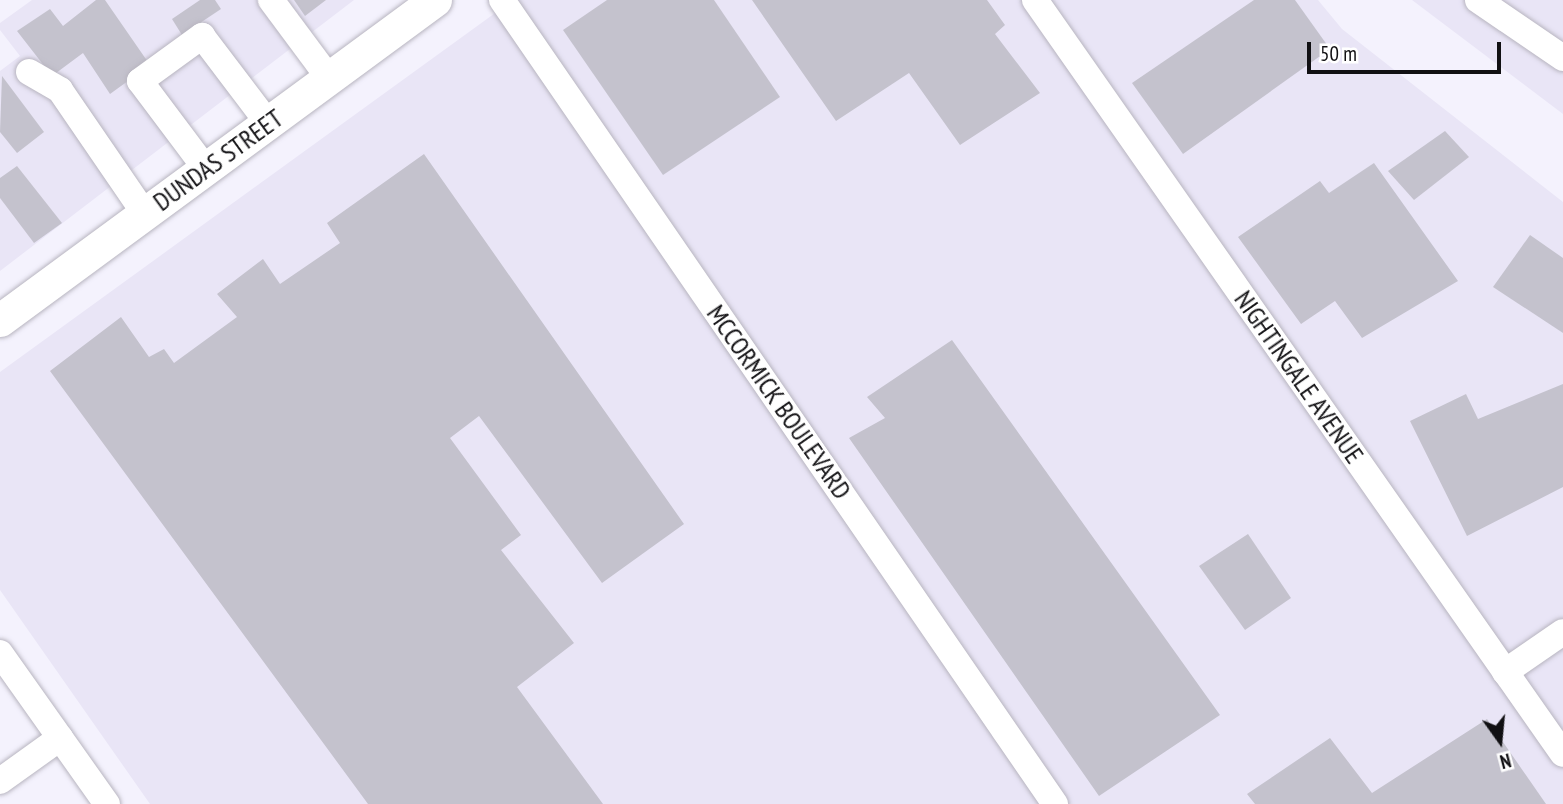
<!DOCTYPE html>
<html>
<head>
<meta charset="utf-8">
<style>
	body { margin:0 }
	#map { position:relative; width:1563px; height:804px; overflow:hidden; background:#f4f2fd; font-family:"PT Sans Narrow",sans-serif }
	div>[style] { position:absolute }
	.built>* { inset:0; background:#e9e5f6 }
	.building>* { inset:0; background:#c4c2cd }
	.roads { filter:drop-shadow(0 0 2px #b8b5c0) drop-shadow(0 0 2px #b8b5c0) }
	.minor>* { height:26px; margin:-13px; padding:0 13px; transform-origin:13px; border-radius:13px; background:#fff }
	.major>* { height:33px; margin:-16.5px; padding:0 16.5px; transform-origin:16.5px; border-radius:16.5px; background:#fff }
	span { translate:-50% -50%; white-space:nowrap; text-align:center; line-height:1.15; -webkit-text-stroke:6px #fff; paint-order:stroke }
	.street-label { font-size:26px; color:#111013 }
	.north { position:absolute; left:1465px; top:706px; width:70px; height:70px; -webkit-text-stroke:5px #fff; paint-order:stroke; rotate:165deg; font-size:19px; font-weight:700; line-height:28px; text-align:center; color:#111013 }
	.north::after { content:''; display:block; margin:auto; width:24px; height:32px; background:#111013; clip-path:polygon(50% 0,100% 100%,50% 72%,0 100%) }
	.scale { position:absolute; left:1307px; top:42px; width:194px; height:32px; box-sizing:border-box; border:4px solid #111013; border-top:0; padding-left:9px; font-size:21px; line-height:24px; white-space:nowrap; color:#111013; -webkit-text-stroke:5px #fff; paint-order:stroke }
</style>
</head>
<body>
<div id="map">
	<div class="built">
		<i style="clip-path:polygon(32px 0,354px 0,0 271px,0 71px,20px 56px,0 30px,0 23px)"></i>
		<i style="clip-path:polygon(513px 0,1318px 0,1342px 29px,1563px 202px,1563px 804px,150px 804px,0 590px,0 372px)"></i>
		<i style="clip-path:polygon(1412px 0,1563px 0,1563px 114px)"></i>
	</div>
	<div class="building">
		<i style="clip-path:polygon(96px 0,105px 0,150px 65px,110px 94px,83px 53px,52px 76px,17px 31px,50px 9px,63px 26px)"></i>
		<i style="clip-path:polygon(200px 0,215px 0,221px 9px,182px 35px,172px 19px)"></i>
		<i style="clip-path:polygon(294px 0,326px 0,305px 16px)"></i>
		<i style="clip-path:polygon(607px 0,714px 0,780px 97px,663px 175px,563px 30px)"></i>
		<i style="clip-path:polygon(752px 0,987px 0,1005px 25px,995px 34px,1040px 93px,960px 145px,909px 73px,836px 121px)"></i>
		<i style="clip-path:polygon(1254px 0,1295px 0,1330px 49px,1183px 154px,1132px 83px)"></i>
		<i style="clip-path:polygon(2px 76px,44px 132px,17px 153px,0 132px)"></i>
		<i style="clip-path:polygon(1445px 131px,1469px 157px,1414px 200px,1388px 171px)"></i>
		<i style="clip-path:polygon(424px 154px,684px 524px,602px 583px,479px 416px,450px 438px,521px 535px,501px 550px,574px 643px,517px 687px,603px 804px,368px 804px,50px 371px,121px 317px,149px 357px,164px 349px,174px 363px,237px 317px,217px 294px,263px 259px,280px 284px,340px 243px,327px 223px)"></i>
		<i style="clip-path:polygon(1374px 163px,1458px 281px,1362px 338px,1335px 301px,1301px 324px,1238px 237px,1320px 181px,1329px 193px)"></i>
		<i style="clip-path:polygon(17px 166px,62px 223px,34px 243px,0 198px,0 178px)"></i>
		<i style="clip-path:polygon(1530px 235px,1563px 258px,1563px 333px,1493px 287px)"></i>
		<i style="clip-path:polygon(952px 340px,1220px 715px,1099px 796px,849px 438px,885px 418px,867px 397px)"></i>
		<i style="clip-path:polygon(1563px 384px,1563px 487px,1467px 536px,1410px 421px,1466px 394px,1478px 419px)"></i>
		<i style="clip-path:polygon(1248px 534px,1291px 598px,1245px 630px,1199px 566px)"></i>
		<i style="clip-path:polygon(1487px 719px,1546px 804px,1255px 804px,1247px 794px,1330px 738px,1372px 793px)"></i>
	</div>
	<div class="roads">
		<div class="minor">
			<i style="left:271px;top:0;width:97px;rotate:53.4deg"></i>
			<i style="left:502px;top:0;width:976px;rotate:55.48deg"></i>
			<i style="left:1035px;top:0;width:920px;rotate:55deg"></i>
			<i style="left:1478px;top:0;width:103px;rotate:34.3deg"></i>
			<i style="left:29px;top:72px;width:36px;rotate:30deg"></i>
			<i style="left:60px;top:90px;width:150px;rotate:55.6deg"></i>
			<i style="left:206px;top:169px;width:110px;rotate:-126.9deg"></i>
			<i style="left:140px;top:81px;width:77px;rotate:-36deg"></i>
			<i style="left:202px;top:36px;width:109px;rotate:52.8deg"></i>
			<i style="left:0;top:653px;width:185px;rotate:54.7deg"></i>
			<i style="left:1505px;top:672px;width:70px;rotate:-34.6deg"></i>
			<i style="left:0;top:781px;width:74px;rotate:-35.6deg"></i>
		</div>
		<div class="major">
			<i style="left:0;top:320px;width:540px;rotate:-36.34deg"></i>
		</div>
	</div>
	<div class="street-label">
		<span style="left:218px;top:160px;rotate:-36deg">DUNDAS STREET</span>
		<span style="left:1299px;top:377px;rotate:55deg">NIGHTINGALE AVENUE</span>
		<span style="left:779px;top:402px;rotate:55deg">MCCORMICK BOULEVARD</span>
	</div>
	<div class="north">N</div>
	<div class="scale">50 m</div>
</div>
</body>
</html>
